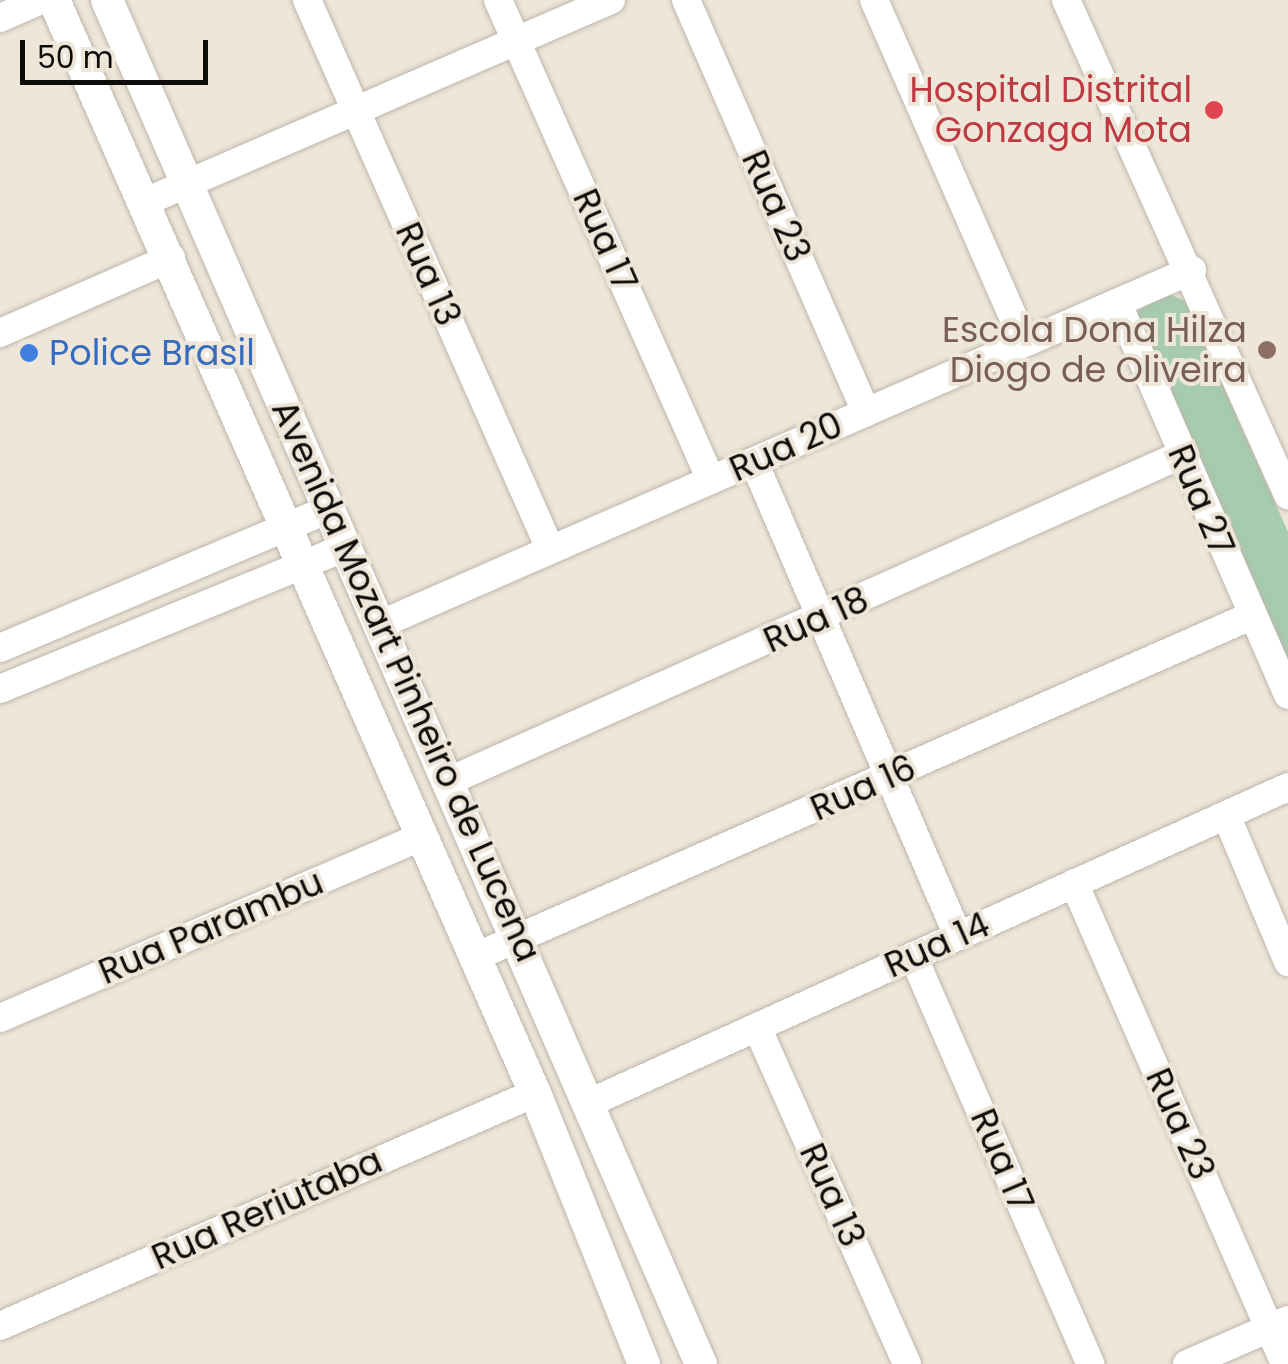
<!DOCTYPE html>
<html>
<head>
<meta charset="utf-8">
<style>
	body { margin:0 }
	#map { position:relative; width:1288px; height:1364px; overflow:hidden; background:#ede6d9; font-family:Poppins,sans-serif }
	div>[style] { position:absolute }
	.green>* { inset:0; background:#a6cbaf }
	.roads { filter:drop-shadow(0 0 2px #bdb6aa) drop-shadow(0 0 2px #bdb6aa) }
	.minor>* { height:28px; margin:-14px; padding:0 14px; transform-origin:14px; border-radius:14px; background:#fff }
	.major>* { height:32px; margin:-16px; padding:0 16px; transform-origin:16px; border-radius:16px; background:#fff }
	.dots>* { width:28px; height:28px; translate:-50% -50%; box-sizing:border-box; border:5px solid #ede6d9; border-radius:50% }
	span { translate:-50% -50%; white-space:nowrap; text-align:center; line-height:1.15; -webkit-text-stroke:8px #ede6d9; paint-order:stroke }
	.health-label { font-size:35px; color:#be3a42 }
	.right { translate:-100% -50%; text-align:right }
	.street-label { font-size:35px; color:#0e0c08 }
	.education-label { font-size:35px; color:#785e54 }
	.shop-label { font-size:35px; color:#366cbe }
	.left { translate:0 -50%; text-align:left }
	.scale { position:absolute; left:20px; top:40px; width:188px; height:45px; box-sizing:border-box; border:5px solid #0e0c08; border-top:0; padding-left:12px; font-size:30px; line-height:35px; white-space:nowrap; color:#0e0c08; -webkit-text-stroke:8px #ede6d9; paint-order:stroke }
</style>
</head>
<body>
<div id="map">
	<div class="green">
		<i style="clip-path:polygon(1167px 293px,1185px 301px,1288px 532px,1288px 669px,1134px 313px)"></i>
	</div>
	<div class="roads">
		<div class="minor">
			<i style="left:307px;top:0;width:600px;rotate:66.12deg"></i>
			<i style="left:498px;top:0;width:525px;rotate:66.07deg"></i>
			<i style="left:686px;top:0;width:450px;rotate:66.4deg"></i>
			<i style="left:874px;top:0;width:373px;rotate:66.3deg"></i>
			<i style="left:1066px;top:0;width:543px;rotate:65.84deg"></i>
			<i style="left:0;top:18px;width:45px;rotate:-23.7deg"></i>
			<i style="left:145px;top:202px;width:508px;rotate:-23.44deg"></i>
			<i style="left:1118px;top:304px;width:426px;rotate:66.5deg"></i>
			<i style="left:0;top:333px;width:187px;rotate:-23.7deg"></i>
			<i style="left:754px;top:462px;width:516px;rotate:66.71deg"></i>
			<i style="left:381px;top:624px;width:885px;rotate:-23.58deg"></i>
			<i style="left:0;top:648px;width:357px;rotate:-22.9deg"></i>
			<i style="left:0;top:689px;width:374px;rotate:-22.3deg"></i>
			<i style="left:449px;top:781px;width:801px;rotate:-24.01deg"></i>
			<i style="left:1226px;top:815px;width:160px;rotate:67.1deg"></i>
			<i style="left:1074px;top:883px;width:525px;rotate:66.31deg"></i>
			<i style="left:913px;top:956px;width:445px;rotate:66.5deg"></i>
			<i style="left:475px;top:957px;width:848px;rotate:-23.72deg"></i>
			<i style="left:0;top:1018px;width:458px;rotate:-23.3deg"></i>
			<i style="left:757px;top:1027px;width:369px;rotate:66deg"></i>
			<i style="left:587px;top:1104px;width:769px;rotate:-24.33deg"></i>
			<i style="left:0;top:1326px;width:584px;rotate:-23.53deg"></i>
			<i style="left:1187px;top:1364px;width:110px;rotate:-23.5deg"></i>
		</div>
		<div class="major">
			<i style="left:54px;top:0;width:1194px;rotate:66.25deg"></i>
			<i style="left:535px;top:1093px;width:292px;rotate:68.1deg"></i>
			<i style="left:107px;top:0;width:1488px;rotate:66.47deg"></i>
		</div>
	</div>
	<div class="dots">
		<i style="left:1214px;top:110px;background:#e0444e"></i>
		<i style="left:1267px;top:350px;background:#8d6e63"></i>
		<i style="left:29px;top:353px;background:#3f7fe0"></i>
	</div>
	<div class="health-label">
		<span class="right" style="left:1192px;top:110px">Hospital Distrital<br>Gonzaga Mota</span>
	</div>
	<div class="street-label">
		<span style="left:776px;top:206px;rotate:66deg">Rua 23</span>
		<span style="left:605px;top:240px;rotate:66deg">Rua 17</span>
		<span style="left:428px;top:274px;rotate:66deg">Rua 13</span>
		<span style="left:786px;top:447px;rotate:-24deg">Rua 20</span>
		<span style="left:1201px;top:500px;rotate:67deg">Rua 27</span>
		<span style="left:816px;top:620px;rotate:-24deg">Rua 18</span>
		<span style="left:406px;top:681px;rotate:66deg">Avenida Mozart Pinheiro de Lucena</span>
		<span style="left:863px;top:788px;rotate:-24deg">Rua 16</span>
		<span style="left:211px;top:927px;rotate:-23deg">Rua Parambu</span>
		<span style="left:937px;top:945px;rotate:-24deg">Rua 14</span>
		<span style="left:1180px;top:1124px;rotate:66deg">Rua 23</span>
		<span style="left:1002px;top:1160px;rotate:67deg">Rua 17</span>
		<span style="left:832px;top:1195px;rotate:66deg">Rua 13</span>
		<span style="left:267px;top:1209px;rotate:-24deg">Rua Reriutaba</span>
	</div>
	<div class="education-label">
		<span class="right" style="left:1247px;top:350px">Escola Dona Hilza<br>Diogo de Oliveira</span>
	</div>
	<div class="shop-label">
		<span class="left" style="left:49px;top:353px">Police Brasil</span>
	</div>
	<div class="scale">50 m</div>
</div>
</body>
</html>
